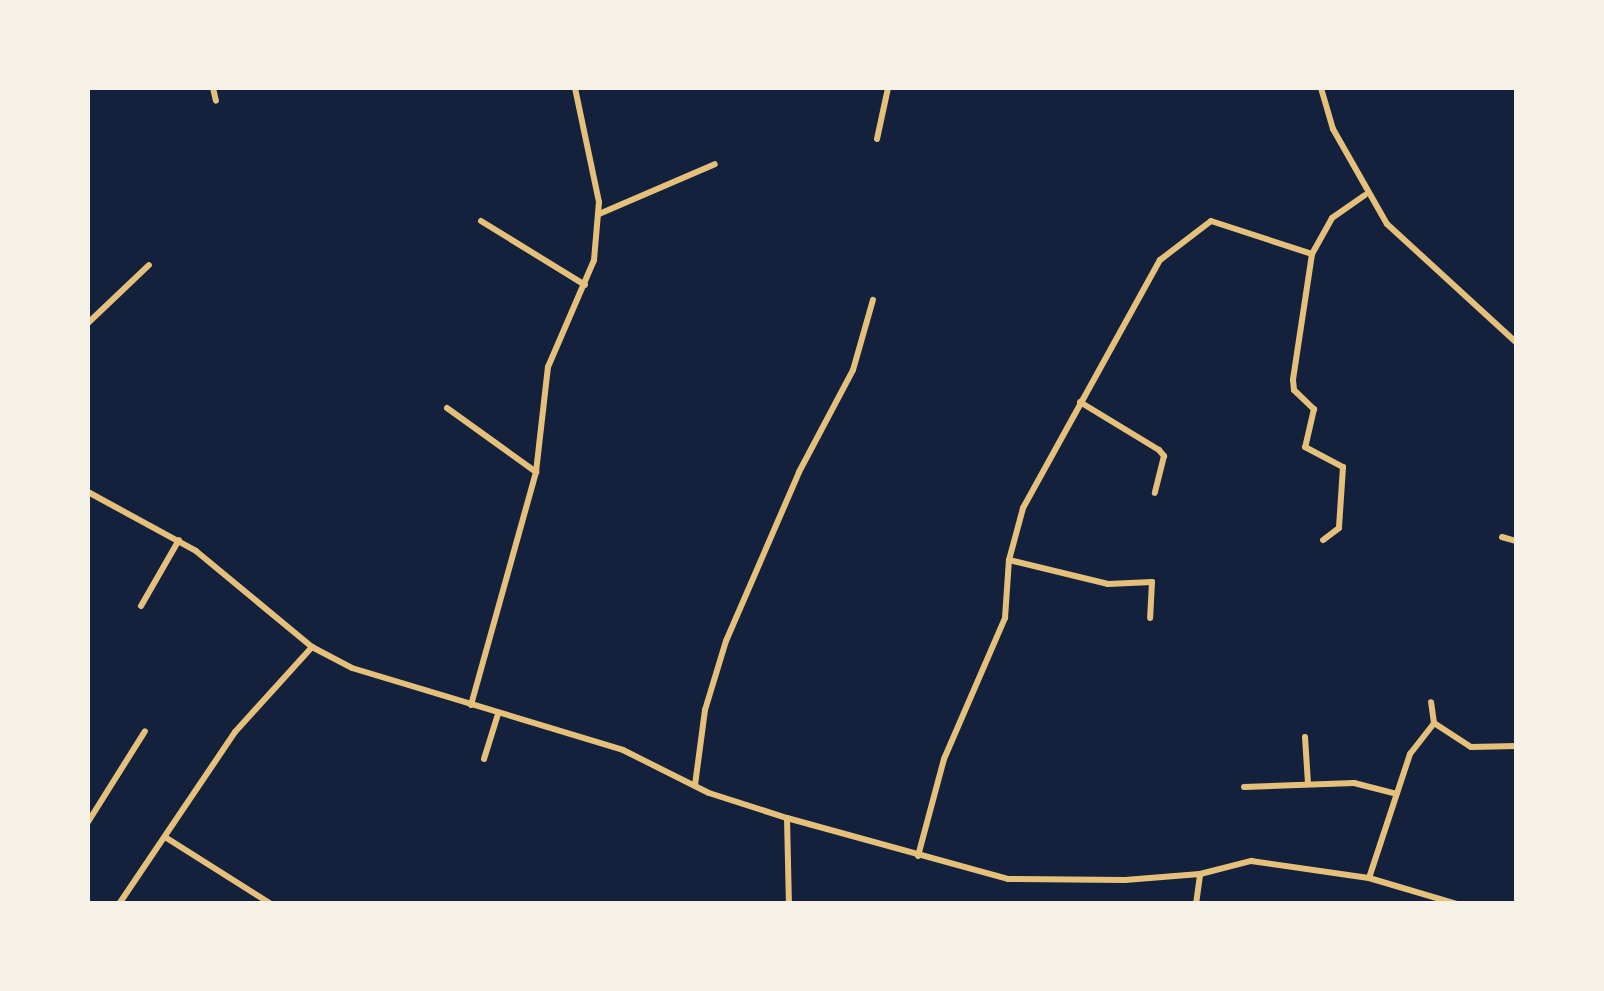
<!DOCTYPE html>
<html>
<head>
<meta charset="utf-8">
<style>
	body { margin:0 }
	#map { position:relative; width:1604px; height:991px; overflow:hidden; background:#14213d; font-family:"Times New Roman",serif }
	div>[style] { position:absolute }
	.minor>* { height:6px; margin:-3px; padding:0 3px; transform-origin:3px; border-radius:3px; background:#e5c07b }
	span { translate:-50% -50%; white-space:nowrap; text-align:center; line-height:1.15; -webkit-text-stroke:9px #f6f1e7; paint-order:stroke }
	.frame { position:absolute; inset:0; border:90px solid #f6f1e7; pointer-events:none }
</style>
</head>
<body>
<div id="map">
	<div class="minor">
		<i style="left:213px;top:88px;width:13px;rotate:77deg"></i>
		<i style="left:1321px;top:88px;width:43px;rotate:73.7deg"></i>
		<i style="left:1333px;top:129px;width:109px;rotate:60.4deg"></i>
		<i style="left:1387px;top:224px;width:175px;rotate:42.5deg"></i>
		<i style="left:877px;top:139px;width:52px;rotate:-77.8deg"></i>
		<i style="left:599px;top:214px;width:126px;rotate:-23.3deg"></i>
		<i style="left:481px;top:221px;width:122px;rotate:31.6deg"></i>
		<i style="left:1312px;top:254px;width:127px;rotate:98.6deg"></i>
		<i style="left:1293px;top:380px;width:10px;rotate:84deg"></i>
		<i style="left:1294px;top:390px;width:28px;rotate:44deg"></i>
		<i style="left:1314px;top:409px;width:39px;rotate:103deg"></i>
		<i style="left:1305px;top:447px;width:43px;rotate:27.8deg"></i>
		<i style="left:1343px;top:467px;width:61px;rotate:93.8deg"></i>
		<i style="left:1339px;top:528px;width:20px;rotate:143deg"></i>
		<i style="left:88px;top:323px;width:84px;rotate:-43.6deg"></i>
		<i style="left:1080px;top:402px;width:92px;rotate:31.3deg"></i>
		<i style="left:1159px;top:450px;width:8px;rotate:50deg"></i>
		<i style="left:1164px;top:456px;width:38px;rotate:104deg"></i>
		<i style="left:447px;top:408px;width:110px;rotate:35.7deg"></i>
		<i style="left:88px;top:492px;width:123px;rotate:28.6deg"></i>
		<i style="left:196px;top:551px;width:151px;rotate:39.6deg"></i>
		<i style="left:312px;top:647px;width:45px;rotate:27.7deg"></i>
		<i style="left:352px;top:668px;width:283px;rotate:16.8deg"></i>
		<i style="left:623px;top:750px;width:96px;rotate:26.6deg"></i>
		<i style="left:709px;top:793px;width:82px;rotate:17.8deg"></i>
		<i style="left:787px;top:818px;width:229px;rotate:15.4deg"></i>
		<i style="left:1008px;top:879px;width:117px;rotate:0.5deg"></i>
		<i style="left:1125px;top:880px;width:75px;rotate:-4.6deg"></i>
		<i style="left:1200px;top:874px;width:53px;rotate:-14.3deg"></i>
		<i style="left:1251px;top:861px;width:119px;rotate:8.2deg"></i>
		<i style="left:1369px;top:878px;width:92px;rotate:16.5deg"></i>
		<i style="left:1502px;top:537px;width:15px;rotate:16deg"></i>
		<i style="left:1009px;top:560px;width:102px;rotate:13.6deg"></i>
		<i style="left:1108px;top:584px;width:44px;rotate:-2.6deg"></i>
		<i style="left:1152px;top:582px;width:36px;rotate:93deg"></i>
		<i style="left:141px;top:606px;width:76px;rotate:-60.1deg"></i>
		<i style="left:471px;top:705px;width:242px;rotate:-74.4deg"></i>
		<i style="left:536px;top:472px;width:106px;rotate:-83.5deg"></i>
		<i style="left:548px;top:367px;width:116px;rotate:-66.7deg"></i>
		<i style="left:594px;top:260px;width:58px;rotate:-85.1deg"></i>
		<i style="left:599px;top:202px;width:116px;rotate:-101.9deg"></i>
		<i style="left:1434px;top:723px;width:44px;rotate:33deg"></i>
		<i style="left:1471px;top:747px;width:45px;rotate:-1.3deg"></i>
		<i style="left:1305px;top:737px;width:46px;rotate:86.3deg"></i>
		<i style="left:484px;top:759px;width:47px;rotate:-72.7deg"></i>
		<i style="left:695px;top:785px;width:76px;rotate:-82.4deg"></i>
		<i style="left:705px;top:710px;width:72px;rotate:-73.1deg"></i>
		<i style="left:726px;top:641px;width:184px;rotate:-66.6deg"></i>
		<i style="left:799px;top:472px;width:115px;rotate:-62.1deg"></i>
		<i style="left:853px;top:370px;width:73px;rotate:-74.1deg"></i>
		<i style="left:1244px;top:787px;width:110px;rotate:-2.1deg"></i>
		<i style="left:1354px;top:783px;width:44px;rotate:14.3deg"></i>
		<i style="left:787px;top:818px;width:86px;rotate:88.7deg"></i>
		<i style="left:88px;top:822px;width:107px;rotate:-57.9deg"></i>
		<i style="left:165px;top:837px;width:125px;rotate:32.3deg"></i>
		<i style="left:918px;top:856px;width:100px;rotate:-75deg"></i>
		<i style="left:944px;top:759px;width:154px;rotate:-66.6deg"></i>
		<i style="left:1005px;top:618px;width:58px;rotate:-86.1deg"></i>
		<i style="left:1009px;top:560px;width:54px;rotate:-74.9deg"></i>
		<i style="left:1023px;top:508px;width:283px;rotate:-61.1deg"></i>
		<i style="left:1160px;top:260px;width:64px;rotate:-37.4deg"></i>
		<i style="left:1211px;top:221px;width:106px;rotate:18.1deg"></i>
		<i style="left:1312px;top:254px;width:41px;rotate:-60.9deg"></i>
		<i style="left:1332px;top:218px;width:40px;rotate:-34.9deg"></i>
		<i style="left:1369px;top:878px;width:131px;rotate:-71.7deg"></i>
		<i style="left:1410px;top:754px;width:39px;rotate:-52deg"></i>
		<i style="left:1434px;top:723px;width:21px;rotate:-98deg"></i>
		<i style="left:119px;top:904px;width:207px;rotate:-56deg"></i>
		<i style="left:235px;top:732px;width:115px;rotate:-47.8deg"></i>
		<i style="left:1196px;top:904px;width:30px;rotate:-82deg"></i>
	</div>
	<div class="frame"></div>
</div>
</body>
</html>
